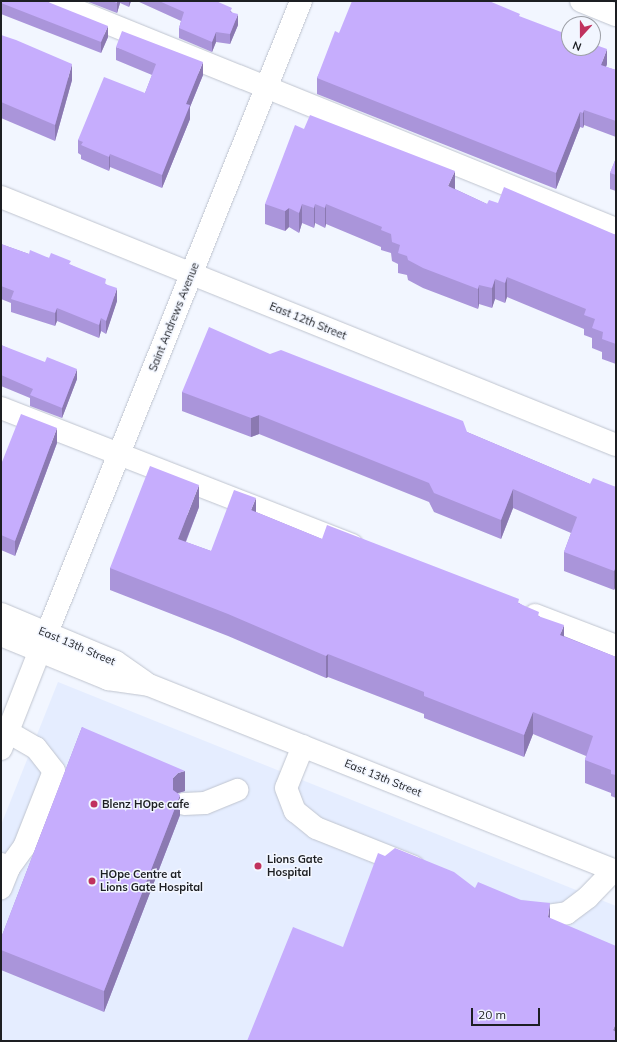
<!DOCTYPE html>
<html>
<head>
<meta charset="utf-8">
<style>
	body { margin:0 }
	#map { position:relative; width:617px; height:1042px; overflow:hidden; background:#f2f6ff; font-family:Mulish,sans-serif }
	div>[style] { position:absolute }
	.built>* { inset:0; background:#e5edff }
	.roads { filter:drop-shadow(0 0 1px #bfc4cf) drop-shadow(0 0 1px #bfc4cf) }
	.minor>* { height:22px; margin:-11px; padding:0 11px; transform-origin:11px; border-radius:11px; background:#fff }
	.wall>* { inset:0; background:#aa95da }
	.shaded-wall>* { inset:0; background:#8b79b1 }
	.building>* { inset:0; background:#c6adfd }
	.dots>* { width:11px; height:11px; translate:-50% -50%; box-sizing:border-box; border:2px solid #f2f6ff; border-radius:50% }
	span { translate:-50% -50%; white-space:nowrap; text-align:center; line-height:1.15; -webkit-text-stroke:3px #f2f6ff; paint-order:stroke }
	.street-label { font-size:11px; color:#1d1f23 }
	.poi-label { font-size:11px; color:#1d1f23; font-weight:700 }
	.left { translate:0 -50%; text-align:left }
	.frame { position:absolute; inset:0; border:2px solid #1d1f23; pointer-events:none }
	.north { position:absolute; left:561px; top:16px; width:40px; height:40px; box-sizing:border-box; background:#f2f6ff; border:1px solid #9da0a7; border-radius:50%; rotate:201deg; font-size:11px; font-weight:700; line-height:16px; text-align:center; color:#1d1f23 }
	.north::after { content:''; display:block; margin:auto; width:14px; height:18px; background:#c0325e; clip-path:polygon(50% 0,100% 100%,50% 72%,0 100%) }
	.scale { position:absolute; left:471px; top:1008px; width:69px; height:18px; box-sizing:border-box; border:2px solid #1d1f23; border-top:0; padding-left:5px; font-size:12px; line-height:14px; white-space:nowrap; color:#1d1f23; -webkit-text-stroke:3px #f2f6ff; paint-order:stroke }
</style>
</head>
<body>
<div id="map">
	<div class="built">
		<i style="clip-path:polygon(58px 682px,616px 906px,616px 1041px,1px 1041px,1px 825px)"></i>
	</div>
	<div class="roads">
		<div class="minor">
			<i style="left:53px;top:1px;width:607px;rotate:22.05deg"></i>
			<i style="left:581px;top:1px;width:38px;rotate:22deg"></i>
			<i style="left:1px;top:197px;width:663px;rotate:21.96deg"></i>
			<i style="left:1px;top:408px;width:377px;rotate:21.3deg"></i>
			<i style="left:1px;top:614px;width:125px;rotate:22.7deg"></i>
			<i style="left:116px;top:662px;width:35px;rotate:35deg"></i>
			<i style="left:535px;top:615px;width:87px;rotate:20.9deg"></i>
			<i style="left:47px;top:633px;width:681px;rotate:-68.1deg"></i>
			<i style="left:1px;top:635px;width:116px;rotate:22.4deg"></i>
			<i style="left:108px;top:679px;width:41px;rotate:8.3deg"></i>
			<i style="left:149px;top:685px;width:503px;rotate:21.72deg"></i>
			<i style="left:8px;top:732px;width:32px;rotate:30deg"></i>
			<i style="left:36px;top:748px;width:29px;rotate:52deg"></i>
			<i style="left:54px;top:771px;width:82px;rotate:111.5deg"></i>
			<i style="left:24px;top:847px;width:26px;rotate:126deg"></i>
			<i style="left:303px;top:746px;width:45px;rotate:112deg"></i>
			<i style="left:286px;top:788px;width:25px;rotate:69deg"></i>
			<i style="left:295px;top:811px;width:27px;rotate:39deg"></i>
			<i style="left:316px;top:828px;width:105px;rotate:21.7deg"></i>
			<i style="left:1px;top:749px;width:106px;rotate:-68.5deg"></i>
			<i style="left:184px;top:804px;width:21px;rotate:-3deg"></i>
			<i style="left:205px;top:803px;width:35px;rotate:-22deg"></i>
			<i style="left:1px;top:864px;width:9px;rotate:27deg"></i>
			<i style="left:9px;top:868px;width:22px;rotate:112deg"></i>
			<i style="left:521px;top:913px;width:19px;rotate:12deg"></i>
			<i style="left:540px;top:917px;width:27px;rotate:-8deg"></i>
			<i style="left:567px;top:913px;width:26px;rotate:-37deg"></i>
			<i style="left:588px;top:897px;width:37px;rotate:-46deg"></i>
		</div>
	</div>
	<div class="wall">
		<i style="clip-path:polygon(1px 1px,48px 2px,108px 37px,101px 53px,1px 14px)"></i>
		<i style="clip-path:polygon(86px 1px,131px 1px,129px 7px,120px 3px,117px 13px)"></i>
		<i style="clip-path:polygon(137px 1px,216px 1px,232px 12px,238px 25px,230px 44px,216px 42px,212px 52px,179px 38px,179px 28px,181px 21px)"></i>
		<i style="clip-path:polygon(520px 17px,607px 64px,606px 67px,616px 70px,616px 137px,584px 125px,583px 128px,580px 127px,556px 189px,317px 94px,317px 78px,339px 33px)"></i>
		<i style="clip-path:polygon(1px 35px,72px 80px,55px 141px,1px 118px)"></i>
		<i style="clip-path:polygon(116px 47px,203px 75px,190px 107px,190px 119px,162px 188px,110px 167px,109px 171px,81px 159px,81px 155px,78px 153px,78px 140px,145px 93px,152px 75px,116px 60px)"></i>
		<i style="clip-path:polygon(616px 158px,616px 191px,610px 189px,610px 173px)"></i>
		<i style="clip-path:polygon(455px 189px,487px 204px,498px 203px,616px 235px,616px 364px,602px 359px,602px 352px,592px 348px,592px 338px,584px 335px,584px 329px,507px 297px,505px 303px,495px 299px,492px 308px,479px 304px,478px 309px,423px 288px,408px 280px,407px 275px,398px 273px,398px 264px,392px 261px,391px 253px,381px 250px,381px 247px,326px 224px,325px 228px,315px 223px,314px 228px,302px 223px,299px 233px,289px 227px,285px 231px,265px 224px,265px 204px)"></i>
		<i style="clip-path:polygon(1px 244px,29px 254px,49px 258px,71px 265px,106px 284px,117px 301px,106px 334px,101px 331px,99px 338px,57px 321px,55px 326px,11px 312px,11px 303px,1px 299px)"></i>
		<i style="clip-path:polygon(1px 345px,77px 379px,62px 418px,30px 406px,30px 398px,1px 386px)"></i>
		<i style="clip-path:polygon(270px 354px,467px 432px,590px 484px,616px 487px,616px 586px,614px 590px,564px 571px,564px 552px,571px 533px,513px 508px,501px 539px,434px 512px,429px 502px,259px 434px,251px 437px,182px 411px,182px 392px)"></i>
		<i style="clip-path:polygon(57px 443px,15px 556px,1px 550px,1px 462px,2px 462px)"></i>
		<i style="clip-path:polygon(199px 507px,186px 542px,211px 551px,256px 512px,322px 539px,519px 603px,539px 616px,564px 636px,616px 657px,616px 798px,611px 796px,611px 793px,585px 783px,585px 760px,586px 756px,533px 734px,524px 757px,424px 718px,424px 714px,328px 677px,326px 678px,228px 636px,110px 590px,110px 568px)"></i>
		<i style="clip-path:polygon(82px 727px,185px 791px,178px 793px,180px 815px,104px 1012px,1px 970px,1px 938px)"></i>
	</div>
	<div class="shaded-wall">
		<i style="clip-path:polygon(117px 1px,120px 1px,120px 3px,117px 13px)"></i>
		<i style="clip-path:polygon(129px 1px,131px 1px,129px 7px)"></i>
		<i style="clip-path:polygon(238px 14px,238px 25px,230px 44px,230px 34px)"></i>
		<i style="clip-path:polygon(108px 26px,108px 37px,101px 53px,101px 42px)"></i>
		<i style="clip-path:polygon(216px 32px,216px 42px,212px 52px,212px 42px)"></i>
		<i style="clip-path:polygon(607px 49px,607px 64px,601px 80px,601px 65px)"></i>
		<i style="clip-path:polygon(203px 62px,203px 75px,190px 107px,190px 119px,162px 188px,162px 175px,186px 104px)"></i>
		<i style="clip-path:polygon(72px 64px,72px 80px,55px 141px,55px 125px)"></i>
		<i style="clip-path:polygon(584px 110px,584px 125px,583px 128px,583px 113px)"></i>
		<i style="clip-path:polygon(580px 112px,580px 127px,556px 189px,556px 173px)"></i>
		<i style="clip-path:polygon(110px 154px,110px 167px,109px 171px,109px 157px)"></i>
		<i style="clip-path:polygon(455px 171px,455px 191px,448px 186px)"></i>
		<i style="clip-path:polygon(302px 204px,302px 223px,299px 233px,299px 213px)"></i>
		<i style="clip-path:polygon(315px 204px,315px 223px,314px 228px,314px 208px)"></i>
		<i style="clip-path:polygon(326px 204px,326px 224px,325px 228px,325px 208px)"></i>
		<i style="clip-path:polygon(289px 208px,289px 227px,285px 231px,285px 211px)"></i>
		<i style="clip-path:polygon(507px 277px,507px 297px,505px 303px,505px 283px)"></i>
		<i style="clip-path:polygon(495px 279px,495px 299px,492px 308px,492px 288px)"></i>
		<i style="clip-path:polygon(479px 285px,479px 304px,478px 309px,478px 289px)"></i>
		<i style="clip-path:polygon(117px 288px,117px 301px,106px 334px,106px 321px)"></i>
		<i style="clip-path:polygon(57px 308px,57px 321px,55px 326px,55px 313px)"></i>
		<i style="clip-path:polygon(101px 318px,101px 331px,99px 338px,99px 325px)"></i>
		<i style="clip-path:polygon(77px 369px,77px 379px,62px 418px,62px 408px)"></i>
		<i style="clip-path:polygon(259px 415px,259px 434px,251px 437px,251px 418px)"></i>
		<i style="clip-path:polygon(57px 428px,57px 443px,15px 556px,15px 541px)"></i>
		<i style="clip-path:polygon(199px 485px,199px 507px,178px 561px,178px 539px)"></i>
		<i style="clip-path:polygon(513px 489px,513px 508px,501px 539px,501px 520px)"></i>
		<i style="clip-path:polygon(256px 498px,256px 521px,251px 510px)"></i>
		<i style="clip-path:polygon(616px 567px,616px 586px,614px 590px,614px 571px)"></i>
		<i style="clip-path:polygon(564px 625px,564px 647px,560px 635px)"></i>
		<i style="clip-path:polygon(328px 654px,328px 677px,326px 678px,326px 656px)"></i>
		<i style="clip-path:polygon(533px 712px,533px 734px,524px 757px,524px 735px)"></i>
		<i style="clip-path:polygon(185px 771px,185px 791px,178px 793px,173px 799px,173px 778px,178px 773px)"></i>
		<i style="clip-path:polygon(180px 795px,180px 815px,104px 1012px,104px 991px)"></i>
		<i style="clip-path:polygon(550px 903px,550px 929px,548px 917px)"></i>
		<i style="clip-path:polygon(616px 1023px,616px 1041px,613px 1030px)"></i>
	</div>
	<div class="building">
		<i style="clip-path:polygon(1px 1px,47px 1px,48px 2px,108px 26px,101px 42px,1px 3px)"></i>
		<i style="clip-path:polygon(112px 1px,117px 1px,117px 3px)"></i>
		<i style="clip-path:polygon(159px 1px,216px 1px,232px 8px,230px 12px,238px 14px,230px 34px,216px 32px,212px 42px,179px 28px,184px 12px)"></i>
		<i style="clip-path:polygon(352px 1px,489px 1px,520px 14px,519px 16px,569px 35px,569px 48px,593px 48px,593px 44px,607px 49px,601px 65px,616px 70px,616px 121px,584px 110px,583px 113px,580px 112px,556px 173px,317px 78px,335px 31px,339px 33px)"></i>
		<i style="clip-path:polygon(122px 31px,203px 62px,186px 104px,190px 105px,162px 175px,110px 154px,109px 157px,81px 145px,83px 142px,78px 140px,104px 77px,145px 93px,156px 64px,116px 47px)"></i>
		<i style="clip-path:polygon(1px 35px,16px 40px,72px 64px,55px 125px,1px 102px)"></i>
		<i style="clip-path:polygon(310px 115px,455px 171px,448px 186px,487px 204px,489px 200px,498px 203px,504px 187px,616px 235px,616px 344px,602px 339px,603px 332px,592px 328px,595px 319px,584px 315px,586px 309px,507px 277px,505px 283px,495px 279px,492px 288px,479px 285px,478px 289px,423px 268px,408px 260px,407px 256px,398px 253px,400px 245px,392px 242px,391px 234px,381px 230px,382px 227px,326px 204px,325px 208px,315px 204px,314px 208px,302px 204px,299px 213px,289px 208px,285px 211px,265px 204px,295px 125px,304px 129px)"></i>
		<i style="clip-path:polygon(616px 158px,616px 175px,610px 173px)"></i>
		<i style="clip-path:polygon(1px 244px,29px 254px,30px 250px,49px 258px,51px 253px,71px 261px,69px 264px,106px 279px,105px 284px,117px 288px,106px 321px,101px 318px,99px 325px,57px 308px,55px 313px,11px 299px,14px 291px,1px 286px)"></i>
		<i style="clip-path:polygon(209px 327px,270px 354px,281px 350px,463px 421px,467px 432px,590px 484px,593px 478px,616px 487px,616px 567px,614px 571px,564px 552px,577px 517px,513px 489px,501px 520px,434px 493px,429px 483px,259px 415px,251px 418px,182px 392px)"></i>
		<i style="clip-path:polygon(1px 345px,45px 362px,47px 357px,77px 369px,62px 408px,30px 395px,33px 389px,1px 375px)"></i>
		<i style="clip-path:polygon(21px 414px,57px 428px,15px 541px,1px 535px,1px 462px,2px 462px)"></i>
		<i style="clip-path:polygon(150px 466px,199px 485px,178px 539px,211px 551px,234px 490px,256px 498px,251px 510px,322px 539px,327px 525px,519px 599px,518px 603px,539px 612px,538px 616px,564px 625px,560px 635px,616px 657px,616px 775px,611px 774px,611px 770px,585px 760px,593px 736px,533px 712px,524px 735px,424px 696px,424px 692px,328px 654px,326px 656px,228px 614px,110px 568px)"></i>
		<i style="clip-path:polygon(82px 727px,185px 771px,178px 773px,173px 778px,173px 790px,180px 795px,104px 991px,1px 950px,1px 938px)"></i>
		<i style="clip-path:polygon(395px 848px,454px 872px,475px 888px,478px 882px,521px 900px,550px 903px,548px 917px,616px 946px,616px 1023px,613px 1030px,616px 1032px,616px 1041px,247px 1041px,293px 927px,343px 947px,378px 853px,385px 856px)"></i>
	</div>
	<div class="dots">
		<i style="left:94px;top:804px;background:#c0325e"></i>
		<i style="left:258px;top:866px;background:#c0325e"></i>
		<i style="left:92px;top:881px;background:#c0325e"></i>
	</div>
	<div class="street-label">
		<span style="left:174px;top:317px;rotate:-68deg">Saint Andrews Avenue</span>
		<span style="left:308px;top:321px;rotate:22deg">East 12th Street</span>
		<span style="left:77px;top:646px;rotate:23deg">East 13th Street</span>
		<span style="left:383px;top:778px;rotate:22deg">East 13th Street</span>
	</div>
	<div class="poi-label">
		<span class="left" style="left:102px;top:804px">Blenz HOpe cafe</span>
		<span class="left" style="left:267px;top:866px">Lions Gate<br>Hospital</span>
		<span class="left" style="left:100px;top:881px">HOpe Centre at<br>Lions Gate Hospital</span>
	</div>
	<div class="frame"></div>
	<div class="north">N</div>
	<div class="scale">20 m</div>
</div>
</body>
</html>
